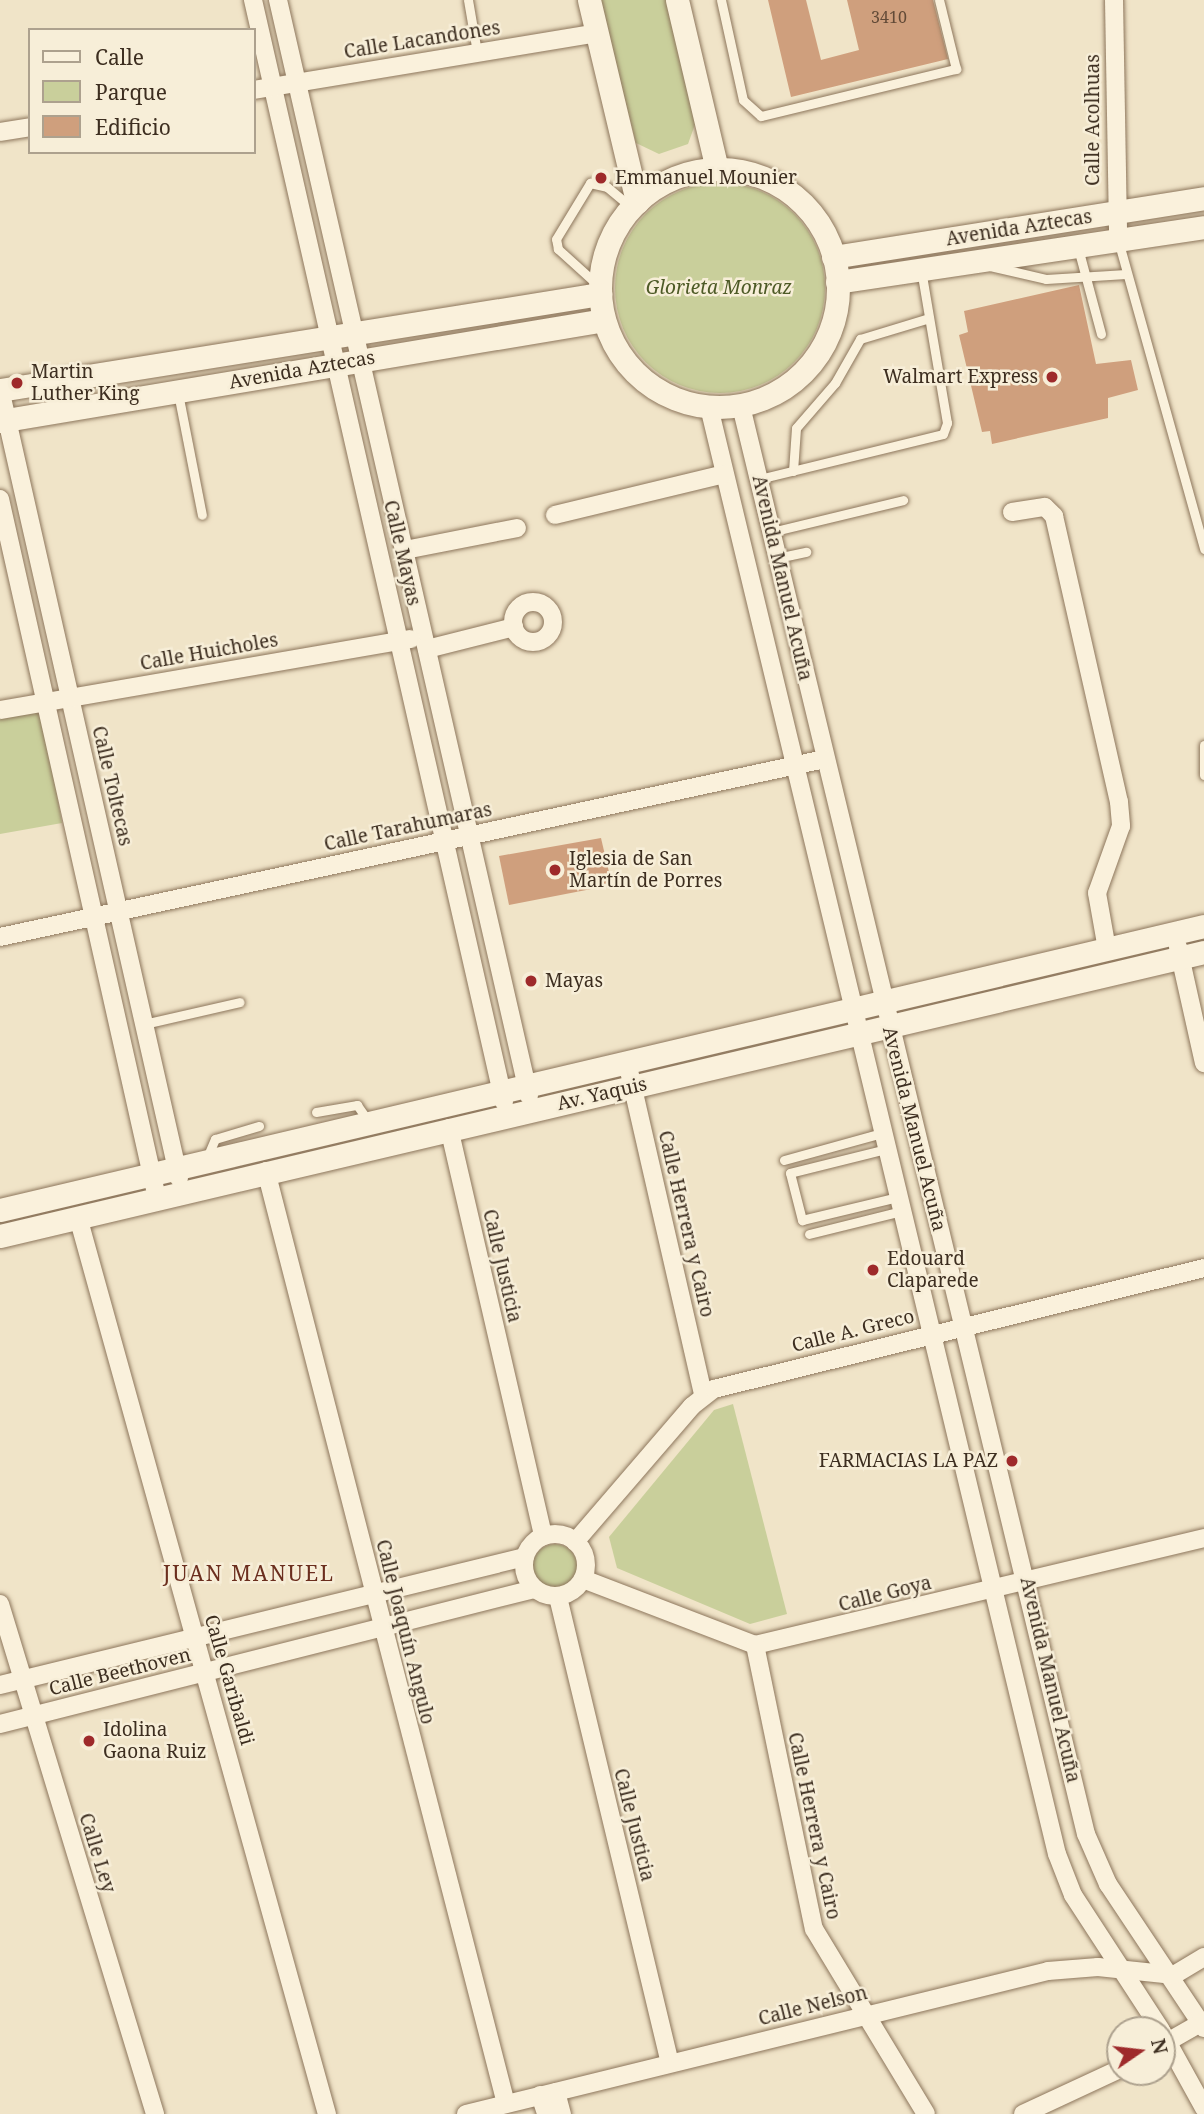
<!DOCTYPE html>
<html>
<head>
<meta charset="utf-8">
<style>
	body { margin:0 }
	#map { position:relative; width:1204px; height:2114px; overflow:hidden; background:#f0e4c8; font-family:"Noto Serif",serif }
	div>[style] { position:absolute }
	.green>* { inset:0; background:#c9cf9b }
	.round { border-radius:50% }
	.building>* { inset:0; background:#cf9f7d }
	.roads { filter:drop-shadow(0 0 2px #8d765c) drop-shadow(0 0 2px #8d765c) }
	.service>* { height:9px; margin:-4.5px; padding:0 4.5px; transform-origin:4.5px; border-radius:4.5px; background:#faf1dc }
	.minor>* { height:18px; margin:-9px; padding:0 9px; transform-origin:9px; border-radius:9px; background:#faf1dc }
	.minor>.ring { margin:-9px; padding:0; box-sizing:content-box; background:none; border:18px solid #faf1dc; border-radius:50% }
	.tertiary>* { height:23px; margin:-11.5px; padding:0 11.5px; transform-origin:11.5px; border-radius:11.5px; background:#faf1dc }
	.tertiary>.ring { margin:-11.5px; padding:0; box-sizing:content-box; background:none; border:23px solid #faf1dc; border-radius:50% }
	.dots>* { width:19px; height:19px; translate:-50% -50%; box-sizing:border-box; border:4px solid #f7eed8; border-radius:50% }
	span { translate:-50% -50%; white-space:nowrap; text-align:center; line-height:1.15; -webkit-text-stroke:5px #f7eed8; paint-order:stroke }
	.number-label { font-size:16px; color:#624a37 }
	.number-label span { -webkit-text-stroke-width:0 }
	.street-label { font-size:19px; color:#3d2e20 }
	.poi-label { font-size:19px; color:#3d2e20 }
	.left { translate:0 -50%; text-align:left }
	.right { translate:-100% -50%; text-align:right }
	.park-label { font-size:19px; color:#4d5a26; font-style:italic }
	.neighbourhood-label { font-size:21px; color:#6b2e1e; letter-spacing:2px }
	.legend { position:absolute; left:28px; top:28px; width:228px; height:126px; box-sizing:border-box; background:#f7eed8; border:2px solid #ada18e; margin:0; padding:9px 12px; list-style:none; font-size:21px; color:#3d2e20 }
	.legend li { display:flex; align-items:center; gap:14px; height:35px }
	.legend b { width:35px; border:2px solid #ada18e }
	.north { position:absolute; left:1106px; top:2016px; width:70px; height:70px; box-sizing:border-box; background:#f7eed8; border:2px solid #ada18e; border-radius:50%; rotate:76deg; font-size:19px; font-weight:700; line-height:28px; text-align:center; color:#3d2e20 }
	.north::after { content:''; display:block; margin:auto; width:24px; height:32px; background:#9e2a2b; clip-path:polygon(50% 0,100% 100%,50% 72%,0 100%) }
</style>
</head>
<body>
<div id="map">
	<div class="green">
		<i style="clip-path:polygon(599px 0,669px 0,697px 119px,688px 144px,659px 154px,636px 143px)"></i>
		<i class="round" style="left:615px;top:183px;width:210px;height:210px"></i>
		<i style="clip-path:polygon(42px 709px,62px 823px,0 834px,0 717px)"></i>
		<i style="clip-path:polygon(733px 1404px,787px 1614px,750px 1624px,617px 1568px,609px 1537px,714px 1410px)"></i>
		<i class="round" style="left:533px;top:1544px;width:44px;height:44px"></i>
	</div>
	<div class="building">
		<i style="clip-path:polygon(768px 0,806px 0,821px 60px,859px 50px,847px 0,933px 0,948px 59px,791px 97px)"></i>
		<i style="clip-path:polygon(1079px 285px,1096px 364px,1131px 360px,1138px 390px,1108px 398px,1108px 418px,992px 444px,990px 431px,982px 432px,959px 335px,968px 332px,964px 311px)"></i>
		<i style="clip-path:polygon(601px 838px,612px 885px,509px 905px,499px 856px)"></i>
	</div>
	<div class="roads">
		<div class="service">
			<i style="left:468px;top:0;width:53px;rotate:80.2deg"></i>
			<i style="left:721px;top:0;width:102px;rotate:77.6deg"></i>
			<i style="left:743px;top:100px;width:24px;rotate:42deg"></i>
			<i style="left:761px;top:116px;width:201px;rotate:-13.6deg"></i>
			<i style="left:956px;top:69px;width:71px;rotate:-103.8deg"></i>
			<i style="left:1118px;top:240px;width:321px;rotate:74.4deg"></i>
			<i style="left:1078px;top:248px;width:89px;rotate:75deg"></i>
			<i style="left:990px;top:266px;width:57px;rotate:13.1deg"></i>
			<i style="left:1046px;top:279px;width:80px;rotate:-3.6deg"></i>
			<i style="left:600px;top:287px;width:57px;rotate:-137.9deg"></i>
			<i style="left:558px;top:249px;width:10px;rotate:-101deg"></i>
			<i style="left:556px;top:239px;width:66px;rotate:-58.7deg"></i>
			<i style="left:590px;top:183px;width:17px;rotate:13deg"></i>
			<i style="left:607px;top:187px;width:31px;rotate:40deg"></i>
			<i style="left:178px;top:393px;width:124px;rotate:78.9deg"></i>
			<i style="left:793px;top:471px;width:43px;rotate:-86deg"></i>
			<i style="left:796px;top:428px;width:60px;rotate:-49.1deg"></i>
			<i style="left:835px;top:383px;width:51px;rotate:-60.4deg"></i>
			<i style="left:860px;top:339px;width:72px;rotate:-16.9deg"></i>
			<i style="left:759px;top:479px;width:189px;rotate:-13.7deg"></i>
			<i style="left:943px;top:434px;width:12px;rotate:-70deg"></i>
			<i style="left:947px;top:423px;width:156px;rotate:-99.6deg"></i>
			<i style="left:771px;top:532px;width:136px;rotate:-13.6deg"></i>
			<i style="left:777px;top:558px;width:30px;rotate:-12deg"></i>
			<i style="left:1204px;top:745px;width:30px;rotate:90deg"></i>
			<i style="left:144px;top:1024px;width:98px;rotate:-12.9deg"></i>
			<i style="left:316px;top:1112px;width:42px;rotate:-9.7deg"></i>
			<i style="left:357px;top:1105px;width:19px;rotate:55deg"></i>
			<i style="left:886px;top:1149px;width:99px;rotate:166deg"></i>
			<i style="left:790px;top:1173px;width:49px;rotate:75.7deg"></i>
			<i style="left:802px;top:1220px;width:99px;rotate:-13.5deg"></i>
			<i style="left:206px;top:1160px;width:23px;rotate:-67deg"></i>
			<i style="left:215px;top:1139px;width:46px;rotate:-16.5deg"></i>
			<i style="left:784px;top:1160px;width:102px;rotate:-15.4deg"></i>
			<i style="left:809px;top:1234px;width:96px;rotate:-13.9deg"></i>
		</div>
		<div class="minor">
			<i style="left:253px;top:0;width:1130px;rotate:77.17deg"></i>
			<i style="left:278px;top:0;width:1124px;rotate:77.1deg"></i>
			<i style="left:1114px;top:0;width:240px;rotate:89deg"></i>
			<i style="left:254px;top:90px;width:348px;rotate:-9.4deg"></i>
			<i style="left:0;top:132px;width:30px;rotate:-9deg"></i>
			<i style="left:0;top:389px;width:809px;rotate:77.22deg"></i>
			<i style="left:741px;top:406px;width:1469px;rotate:76.42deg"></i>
			<i style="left:1086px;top:1834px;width:55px;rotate:66.3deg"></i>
			<i style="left:1108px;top:1884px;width:173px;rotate:56.3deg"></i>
			<i style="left:709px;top:407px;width:1488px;rotate:76.48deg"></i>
			<i style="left:1057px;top:1854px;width:44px;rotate:68.7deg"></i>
			<i style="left:1073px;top:1895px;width:161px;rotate:56.9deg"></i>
			<i style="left:0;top:499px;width:716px;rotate:77.34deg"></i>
			<i style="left:1012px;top:512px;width:33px;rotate:-9deg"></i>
			<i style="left:1045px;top:507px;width:13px;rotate:45deg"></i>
			<i style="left:1054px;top:516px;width:293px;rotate:77.2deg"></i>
			<i style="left:1119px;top:802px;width:24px;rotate:85deg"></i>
			<i style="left:1121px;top:826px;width:71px;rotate:109.7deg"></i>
			<i style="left:1097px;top:893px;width:57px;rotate:79.9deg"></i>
			<i style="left:555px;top:515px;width:174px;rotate:-13.6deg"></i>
			<i style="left:405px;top:550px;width:114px;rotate:-11.1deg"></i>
			<i class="ring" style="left:513px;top:602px;width:22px;height:22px"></i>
			<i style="left:427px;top:649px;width:90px;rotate:-14.2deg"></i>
			<i style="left:0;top:710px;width:417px;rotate:-9.8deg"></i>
			<i style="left:0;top:937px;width:844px;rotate:-12.18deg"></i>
			<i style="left:1178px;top:947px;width:119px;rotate:77.4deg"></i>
			<i style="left:627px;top:1062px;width:342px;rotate:77.1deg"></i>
			<i style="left:449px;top:1128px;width:419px;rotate:77deg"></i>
			<i style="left:266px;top:1171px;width:963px;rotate:75.57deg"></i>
			<i style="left:78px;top:1217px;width:931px;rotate:74.49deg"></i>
			<i class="ring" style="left:524px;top:1534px;width:44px;height:44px"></i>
			<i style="left:575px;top:1542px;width:179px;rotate:-49.3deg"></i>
			<i style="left:692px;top:1406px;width:28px;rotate:-38deg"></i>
			<i style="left:714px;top:1389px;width:505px;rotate:-13.87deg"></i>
			<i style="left:583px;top:1579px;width:184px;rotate:21deg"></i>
			<i style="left:755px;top:1645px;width:462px;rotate:-13.4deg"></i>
			<i style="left:558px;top:1597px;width:479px;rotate:76.5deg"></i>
			<i style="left:0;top:1604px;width:533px;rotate:73.09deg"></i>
			<i style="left:755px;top:1645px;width:290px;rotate:78.3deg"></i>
			<i style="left:814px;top:1929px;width:216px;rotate:58.8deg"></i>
			<i style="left:0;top:1685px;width:540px;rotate:-13.7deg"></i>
			<i style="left:0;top:1724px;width:551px;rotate:-14.19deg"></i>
			<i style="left:1162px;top:2032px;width:87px;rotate:61.1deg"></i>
			<i style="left:1162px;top:2045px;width:48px;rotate:-29.7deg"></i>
			<i style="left:556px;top:2092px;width:23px;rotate:75deg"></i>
			<i style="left:540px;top:2095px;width:20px;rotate:72deg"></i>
			<i style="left:466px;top:2114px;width:599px;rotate:-13.8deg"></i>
			<i style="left:1048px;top:1971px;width:50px;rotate:-4.6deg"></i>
			<i style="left:1098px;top:1967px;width:76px;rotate:6deg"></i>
			<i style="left:1174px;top:1975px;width:35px;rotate:-31deg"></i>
			<i style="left:1023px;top:2114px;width:107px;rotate:-24.9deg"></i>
		</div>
		<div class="tertiary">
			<i style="left:589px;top:0;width:208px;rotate:76.6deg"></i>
			<i style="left:677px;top:0;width:174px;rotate:76.7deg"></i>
			<i class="ring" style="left:600px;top:169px;width:215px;height:215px"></i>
			<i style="left:833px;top:257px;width:376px;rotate:-9deg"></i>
			<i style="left:837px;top:282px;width:371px;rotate:-8.5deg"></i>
			<i style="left:0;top:390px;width:608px;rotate:-9.09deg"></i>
			<i style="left:0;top:421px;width:612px;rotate:-9.49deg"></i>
			<i style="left:0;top:1210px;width:1237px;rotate:-13.27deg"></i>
			<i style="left:0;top:1236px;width:1237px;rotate:-13.27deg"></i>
		</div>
	</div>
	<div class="dots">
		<i style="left:601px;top:178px;background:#9e2a2b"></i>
		<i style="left:1052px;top:377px;background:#9e2a2b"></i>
		<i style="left:17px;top:383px;background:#9e2a2b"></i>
		<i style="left:555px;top:870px;background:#9e2a2b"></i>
		<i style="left:531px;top:981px;background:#9e2a2b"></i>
		<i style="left:873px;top:1270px;background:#9e2a2b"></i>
		<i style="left:1012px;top:1461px;background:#9e2a2b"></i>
		<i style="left:89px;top:1741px;background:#9e2a2b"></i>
	</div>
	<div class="number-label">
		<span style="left:889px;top:17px">3410</span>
	</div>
	<div class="street-label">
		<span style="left:422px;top:40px;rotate:-9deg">Calle Lacandones</span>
		<span style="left:1093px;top:120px;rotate:-90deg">Calle Acolhuas</span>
		<span style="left:1019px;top:228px;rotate:-9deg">Avenida Aztecas</span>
		<span style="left:302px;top:370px;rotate:-10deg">Avenida Aztecas</span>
		<span style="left:402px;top:553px;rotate:77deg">Calle Mayas</span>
		<span style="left:782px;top:578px;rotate:77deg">Avenida Manuel Acuña</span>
		<span style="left:209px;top:652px;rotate:-10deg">Calle Huicholes</span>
		<span style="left:112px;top:786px;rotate:77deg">Calle Toltecas</span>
		<span style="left:408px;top:827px;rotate:-12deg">Calle Tarahumaras</span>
		<span style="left:602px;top:1094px;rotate:-13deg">Av. Yaquis</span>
		<span style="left:914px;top:1129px;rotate:76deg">Avenida Manuel Acuña</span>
		<span style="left:686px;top:1224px;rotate:77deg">Calle Herrera y Cairo</span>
		<span style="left:502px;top:1266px;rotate:77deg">Calle Justicia</span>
		<span style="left:853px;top:1331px;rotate:-14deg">Calle A. Greco</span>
		<span style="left:885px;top:1594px;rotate:-14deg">Calle Goya</span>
		<span style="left:405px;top:1632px;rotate:76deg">Calle Joaquín Angulo</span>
		<span style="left:120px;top:1672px;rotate:-14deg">Calle Beethoven</span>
		<span style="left:229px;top:1680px;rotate:74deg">Calle Garibaldi</span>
		<span style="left:1050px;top:1680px;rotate:77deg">Avenida Manuel Acuña</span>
		<span style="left:634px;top:1825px;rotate:76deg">Calle Justicia</span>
		<span style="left:814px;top:1826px;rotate:78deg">Calle Herrera y Cairo</span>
		<span style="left:97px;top:1853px;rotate:73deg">Calle Ley</span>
		<span style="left:813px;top:2006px;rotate:-14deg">Calle Nelson</span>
	</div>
	<div class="poi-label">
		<span class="left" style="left:615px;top:178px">Emmanuel Mounier</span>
		<span class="left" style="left:31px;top:383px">Martin<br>Luther King</span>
		<span class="right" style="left:1038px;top:377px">Walmart Express</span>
		<span class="left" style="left:569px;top:870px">Iglesia de San<br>Martín de Porres</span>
		<span class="left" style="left:545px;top:981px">Mayas</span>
		<span class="left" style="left:887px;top:1270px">Edouard<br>Claparede</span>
		<span class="right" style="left:998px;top:1461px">FARMACIAS LA PAZ</span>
		<span class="left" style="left:103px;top:1741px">Idolina<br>Gaona Ruiz</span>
	</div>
	<div class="park-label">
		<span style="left:719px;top:288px">Glorieta Monraz</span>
	</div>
	<div class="neighbourhood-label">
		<span style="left:249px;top:1573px">JUAN MANUEL</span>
	</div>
	<ul class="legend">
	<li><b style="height:9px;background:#faf1dc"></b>Calle</li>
	<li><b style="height:19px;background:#c9cf9b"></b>Parque</li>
	<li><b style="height:19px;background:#cf9f7d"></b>Edificio</li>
	</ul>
	<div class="north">N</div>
</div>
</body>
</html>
